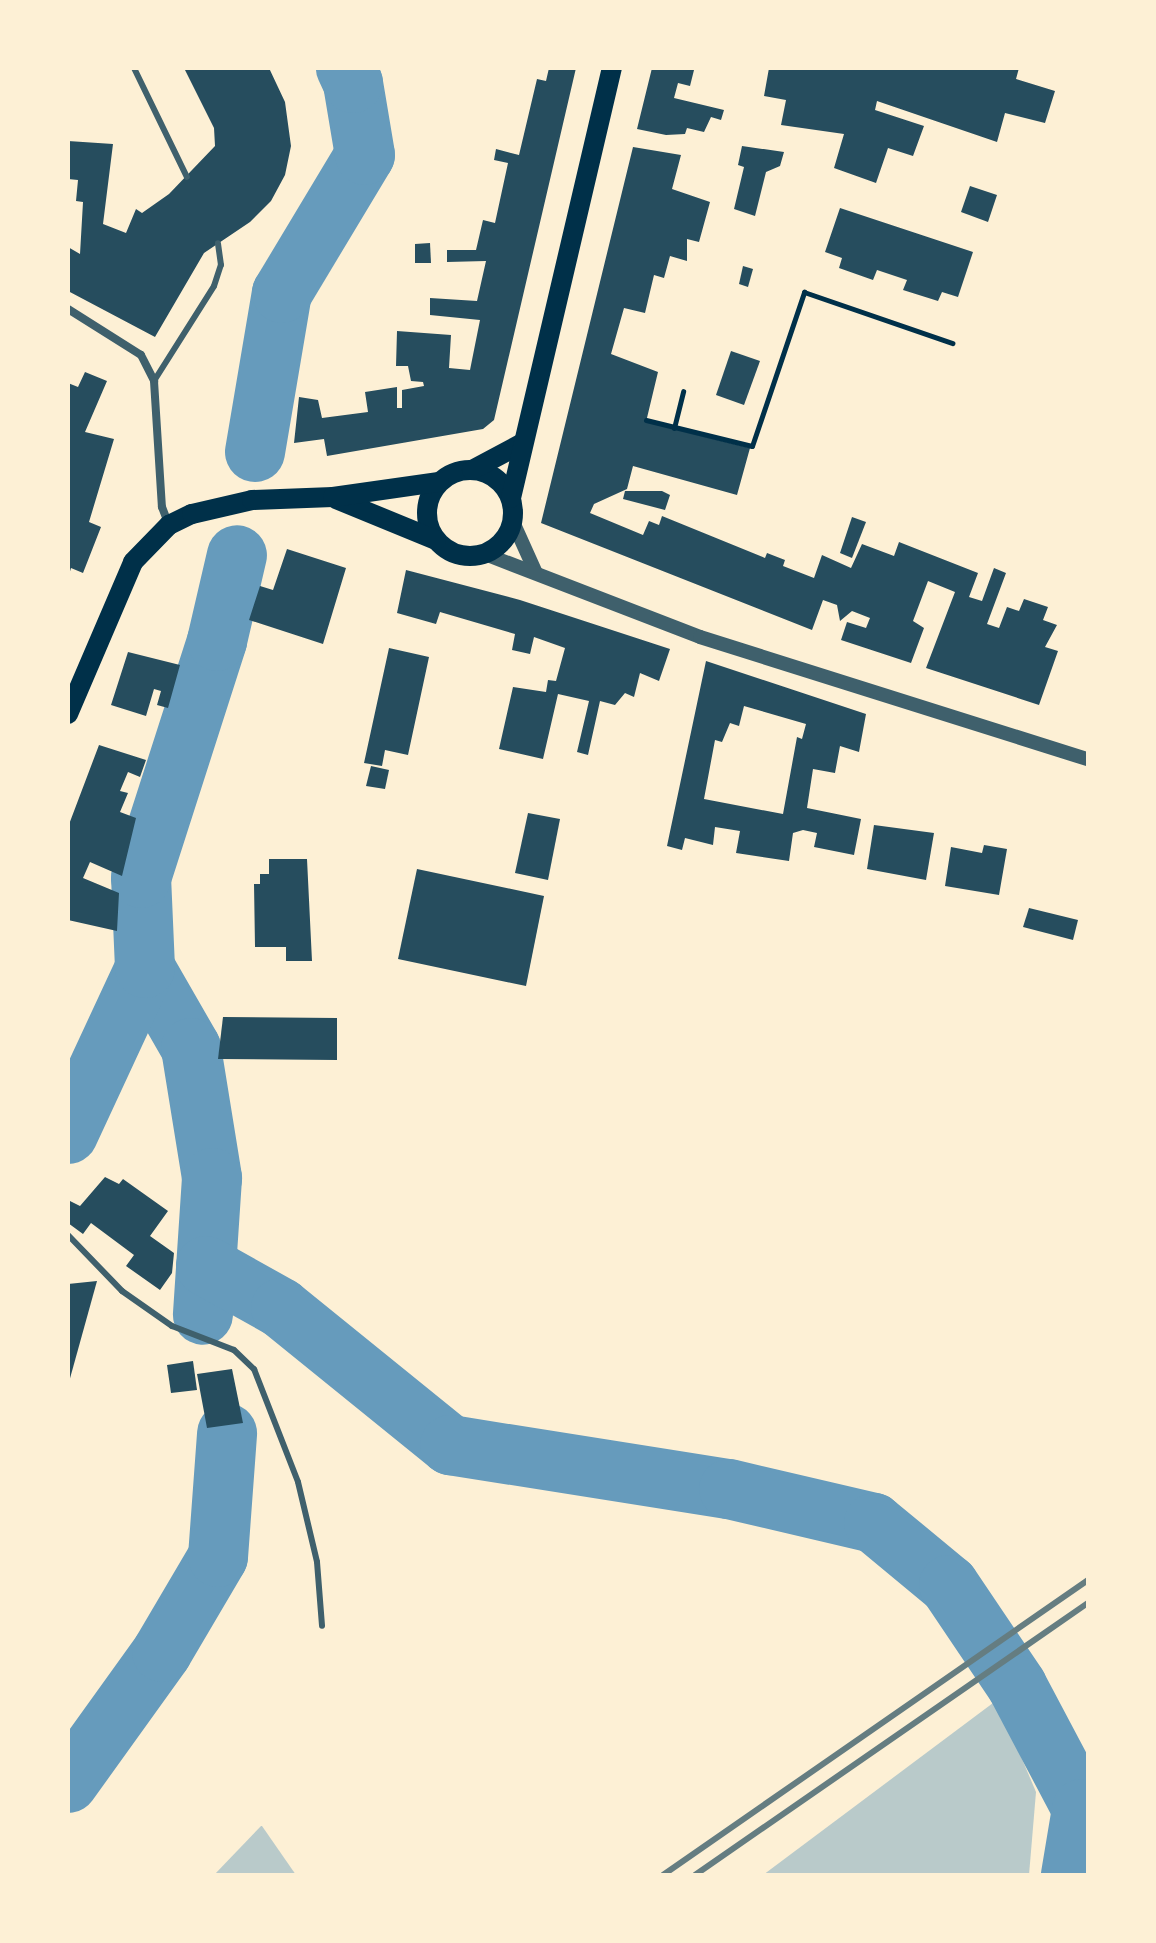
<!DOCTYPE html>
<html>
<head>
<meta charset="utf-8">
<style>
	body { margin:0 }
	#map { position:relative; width:1156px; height:1943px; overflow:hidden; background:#fdf0d5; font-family:Mulish,sans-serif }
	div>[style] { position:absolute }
	.green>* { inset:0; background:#b9caca }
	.river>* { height:60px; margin:-30px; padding:0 30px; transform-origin:30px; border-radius:30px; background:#669bbc }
	.building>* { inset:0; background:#264d5e }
	.path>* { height:5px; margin:-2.5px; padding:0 2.5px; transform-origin:2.5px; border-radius:2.5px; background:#003049 }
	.service>* { height:6px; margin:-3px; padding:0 3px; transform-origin:3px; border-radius:3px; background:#3f606c }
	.minor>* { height:8px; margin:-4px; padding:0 4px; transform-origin:4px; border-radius:4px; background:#3f606c }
	.tertiary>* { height:14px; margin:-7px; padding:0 7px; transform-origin:7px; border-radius:7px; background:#3f606c }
	.primary>* { height:20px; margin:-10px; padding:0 10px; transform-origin:10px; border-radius:10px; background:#003049 }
	.primary>.ring { margin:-10px; padding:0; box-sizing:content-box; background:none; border:20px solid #003049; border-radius:50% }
	.rail>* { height:6px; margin:-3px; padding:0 3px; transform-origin:3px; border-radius:3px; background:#657d81 }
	span { translate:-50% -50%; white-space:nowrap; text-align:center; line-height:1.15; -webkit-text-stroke:7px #fdf0d5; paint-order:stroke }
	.frame { position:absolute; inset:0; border:70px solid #fdf0d5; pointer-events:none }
</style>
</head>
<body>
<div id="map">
	<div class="green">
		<i style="clip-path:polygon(997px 1700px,1036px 1792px,1029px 1875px,763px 1875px)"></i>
		<i style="clip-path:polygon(262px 1826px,296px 1875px,214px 1875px,261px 1826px)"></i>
	</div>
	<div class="river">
		<i style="left:255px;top:452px;width:161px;rotate:-80.4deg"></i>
		<i style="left:282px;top:293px;width:161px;rotate:-59deg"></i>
		<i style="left:365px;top:155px;width:73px;rotate:-99.5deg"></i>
		<i style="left:353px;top:83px;width:17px;rotate:-115deg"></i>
		<i style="left:145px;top:968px;width:92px;rotate:60.1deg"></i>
		<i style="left:191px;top:1048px;width:132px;rotate:80.8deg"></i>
		<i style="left:212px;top:1178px;width:137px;rotate:93.8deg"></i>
		<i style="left:68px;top:1134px;width:183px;rotate:-65.1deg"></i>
		<i style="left:145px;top:968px;width:90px;rotate:-92.5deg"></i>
		<i style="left:141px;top:878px;width:249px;rotate:-72.2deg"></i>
		<i style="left:217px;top:641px;width:88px;rotate:-76.9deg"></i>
		<i style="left:206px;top:1266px;width:86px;rotate:29.2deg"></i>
		<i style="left:281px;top:1308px;width:218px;rotate:39deg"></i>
		<i style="left:450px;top:1445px;width:282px;rotate:9deg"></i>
		<i style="left:729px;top:1489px;width:149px;rotate:13.2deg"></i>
		<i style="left:874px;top:1523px;width:97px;rotate:39.6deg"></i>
		<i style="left:949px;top:1585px;width:122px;rotate:56deg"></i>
		<i style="left:1017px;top:1686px;width:139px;rotate:62.1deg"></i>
		<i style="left:1082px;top:1809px;width:67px;rotate:99.5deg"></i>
		<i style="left:68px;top:1783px;width:161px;rotate:-54.3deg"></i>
		<i style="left:162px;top:1652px;width:110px;rotate:-59.5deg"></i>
		<i style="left:218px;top:1557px;width:124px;rotate:-85.8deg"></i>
	</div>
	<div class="building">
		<i style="clip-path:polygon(184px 68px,269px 68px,285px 102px,291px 146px,285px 175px,271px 201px,250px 222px,204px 253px,155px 337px,68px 291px,68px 247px,80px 254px,83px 202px,76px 201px,78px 180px,68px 179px,68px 141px,113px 144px,103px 224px,126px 233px,136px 209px,142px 213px,169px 194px,215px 146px,214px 128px)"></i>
		<i style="clip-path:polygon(549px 68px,576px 68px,494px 420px,483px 429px,327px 456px,324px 439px,294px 443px,299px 397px,318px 400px,322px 418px,368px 412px,365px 392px,397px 387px,397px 408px,402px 408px,402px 390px,424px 386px,423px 382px,411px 381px,408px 366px,396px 366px,397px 331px,451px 335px,449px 368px,470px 370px,480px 320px,430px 315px,430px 298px,477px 301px,486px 261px,447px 262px,447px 250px,476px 250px,483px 220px,495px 223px,508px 163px,494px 160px,496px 149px,519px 155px,537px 79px,546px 81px)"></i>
		<i style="clip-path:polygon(652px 68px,694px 70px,690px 86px,678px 83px,674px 98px,724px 110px,721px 120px,711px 117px,704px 132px,687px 128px,685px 134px,666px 135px,637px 129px)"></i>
		<i style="clip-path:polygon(769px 68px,1019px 68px,1016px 79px,1055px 91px,1045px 123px,1005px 113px,997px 142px,877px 101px,875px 110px,924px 126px,913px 156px,888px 148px,876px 183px,834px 168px,844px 134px,781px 125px,786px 100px,764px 96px)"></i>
		<i style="clip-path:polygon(742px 146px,784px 152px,780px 166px,766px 172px,755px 216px,734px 209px,744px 167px,738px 165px)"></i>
		<i style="clip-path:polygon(633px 147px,681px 155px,672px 189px,710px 202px,699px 242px,687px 239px,687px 261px,670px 256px,664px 278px,654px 275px,645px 313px,624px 308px,611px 354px,658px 372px,646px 422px,750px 448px,737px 495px,633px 466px,627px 489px,594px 504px,590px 513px,643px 535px,649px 521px,659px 525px,662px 516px,765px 558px,767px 553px,785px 560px,783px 566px,814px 578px,822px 555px,851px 568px,862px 544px,894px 556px,899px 542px,978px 573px,969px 597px,982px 601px,994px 568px,1006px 573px,987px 624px,999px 628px,1007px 607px,1019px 611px,1024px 599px,1048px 607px,1043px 620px,1057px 625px,1045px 647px,1058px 651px,1039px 705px,926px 668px,955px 592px,928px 581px,913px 621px,924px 628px,911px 663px,841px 640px,847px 622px,866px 628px,870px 618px,852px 611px,840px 621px,837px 605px,823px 600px,812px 630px,541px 523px)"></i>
		<i style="clip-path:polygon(970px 186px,997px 195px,988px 222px,961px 212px)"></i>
		<i style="clip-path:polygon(840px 208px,973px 252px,958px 297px,942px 292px,938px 301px,903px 290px,907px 280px,877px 270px,873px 280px,839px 268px,842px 258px,825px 252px)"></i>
		<i style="clip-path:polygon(430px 243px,431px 263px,415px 263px,415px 244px)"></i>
		<i style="clip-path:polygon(743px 266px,753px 269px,748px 287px,739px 284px)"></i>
		<i style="clip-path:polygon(731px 351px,760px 361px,744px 405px,716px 395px)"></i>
		<i style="clip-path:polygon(85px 372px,107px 381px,85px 432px,114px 439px,89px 522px,101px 527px,83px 573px,71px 568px,69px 575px,68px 383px,78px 387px)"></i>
		<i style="clip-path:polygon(625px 491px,662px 491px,670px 495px,665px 510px,623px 499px)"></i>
		<i style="clip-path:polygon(852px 517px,866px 522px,852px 558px,840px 553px)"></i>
		<i style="clip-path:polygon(287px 549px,346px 568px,323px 644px,249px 620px,260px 586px,273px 590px)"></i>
		<i style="clip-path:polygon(406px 570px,520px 600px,670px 649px,659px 681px,640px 673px,634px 697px,625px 693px,615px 705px,600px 701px,588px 755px,577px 752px,589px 701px,558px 694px,543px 759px,499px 749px,513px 687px,546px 692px,548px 680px,556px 681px,565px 648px,534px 637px,530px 654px,512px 650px,515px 634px,440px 612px,436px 624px,397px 613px)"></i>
		<i style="clip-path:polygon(389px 648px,429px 657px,408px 755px,385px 750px,382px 766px,364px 763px)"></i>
		<i style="clip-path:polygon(128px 652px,180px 665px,168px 708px,157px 705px,161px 691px,154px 689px,146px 716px,111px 705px)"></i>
		<i style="clip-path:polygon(evenodd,706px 661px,866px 714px,859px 752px,840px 746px,835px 773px,813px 769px,807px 808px,861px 819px,854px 855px,814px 847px,817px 833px,803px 830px,793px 833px,789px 861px,736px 853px,740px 831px,715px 827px,713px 845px,685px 838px,682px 850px,667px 846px,706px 661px,744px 706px,806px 724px,802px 739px,797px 737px,783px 814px,704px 799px,715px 740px,722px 742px,730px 723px,739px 726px,744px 706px)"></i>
		<i style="clip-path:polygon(99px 745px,146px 760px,140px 777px,128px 772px,120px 791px,128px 793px,120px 812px,136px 818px,122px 876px,90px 862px,83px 878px,119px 893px,117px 931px,68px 920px,68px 827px)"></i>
		<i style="clip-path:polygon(371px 766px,389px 770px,385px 789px,366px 786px)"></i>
		<i style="clip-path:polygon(528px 813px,560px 819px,548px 880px,515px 873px)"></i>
		<i style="clip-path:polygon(874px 825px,934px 833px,926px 880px,867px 869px)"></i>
		<i style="clip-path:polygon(984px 845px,1007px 849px,999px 895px,945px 886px,951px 847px,982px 853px)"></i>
		<i style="clip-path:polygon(269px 859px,307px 859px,312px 961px,286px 961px,286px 947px,255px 947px,254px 884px,260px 884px,260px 874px,269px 874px)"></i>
		<i style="clip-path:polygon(417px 869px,544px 896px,526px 986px,398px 959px)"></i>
		<i style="clip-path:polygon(1029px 908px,1078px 920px,1073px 940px,1023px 927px)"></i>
		<i style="clip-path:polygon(223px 1017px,337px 1018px,337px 1060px,218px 1059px)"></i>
		<i style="clip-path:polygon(105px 1177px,119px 1184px,123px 1179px,168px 1211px,150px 1236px,174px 1253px,172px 1273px,160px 1290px,126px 1266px,134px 1255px,91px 1223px,83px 1234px,68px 1223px,70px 1201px,80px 1206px)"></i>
		<i style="clip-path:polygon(97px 1281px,69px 1382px,68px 1382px,68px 1284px)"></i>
		<i style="clip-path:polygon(193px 1361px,197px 1390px,171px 1393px,167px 1365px)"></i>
		<i style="clip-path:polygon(232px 1369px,243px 1423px,207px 1428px,197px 1374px)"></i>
	</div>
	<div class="path">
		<i style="left:646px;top:420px;width:109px;rotate:13.8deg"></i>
		<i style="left:752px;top:446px;width:163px;rotate:-71.3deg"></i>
		<i style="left:804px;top:292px;width:157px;rotate:19deg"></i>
		<i style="left:674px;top:428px;width:38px;rotate:-76deg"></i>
	</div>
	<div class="service">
		<i style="left:134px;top:68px;width:121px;rotate:64.1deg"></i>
		<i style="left:154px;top:381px;width:112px;rotate:-57.7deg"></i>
		<i style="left:214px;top:286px;width:22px;rotate:-72deg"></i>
		<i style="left:221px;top:265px;width:22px;rotate:-98deg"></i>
		<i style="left:68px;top:1235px;width:78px;rotate:46deg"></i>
		<i style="left:122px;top:1291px;width:61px;rotate:35deg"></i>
		<i style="left:172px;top:1326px;width:66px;rotate:21.2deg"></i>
		<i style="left:234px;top:1350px;width:28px;rotate:44deg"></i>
		<i style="left:254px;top:1369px;width:121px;rotate:68.7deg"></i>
		<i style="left:298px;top:1482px;width:82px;rotate:76.6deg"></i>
		<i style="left:317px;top:1562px;width:64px;rotate:85.5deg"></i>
	</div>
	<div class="minor">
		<i style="left:68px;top:309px;width:86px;rotate:32.2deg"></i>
		<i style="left:141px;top:355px;width:29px;rotate:63deg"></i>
		<i style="left:154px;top:381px;width:126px;rotate:86.4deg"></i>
		<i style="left:162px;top:507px;width:19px;rotate:69deg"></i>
	</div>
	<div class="tertiary">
		<i style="left:513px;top:522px;width:56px;rotate:65.7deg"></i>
		<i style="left:485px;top:554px;width:230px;rotate:21.1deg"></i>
		<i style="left:700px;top:637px;width:407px;rotate:17.5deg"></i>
	</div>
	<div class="primary">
		<i class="ring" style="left:427px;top:470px;width:66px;height:66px"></i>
		<i style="left:472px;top:470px;width:55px;rotate:-28deg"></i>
		<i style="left:511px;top:498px;width:442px;rotate:-76.8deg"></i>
		<i style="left:336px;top:499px;width:108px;rotate:22.3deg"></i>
		<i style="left:68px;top:714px;width:165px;rotate:-66.8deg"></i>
		<i style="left:133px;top:562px;width:52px;rotate:-45.8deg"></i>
		<i style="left:169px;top:525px;width:25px;rotate:-26deg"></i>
		<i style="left:192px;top:514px;width:62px;rotate:-13.1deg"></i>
		<i style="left:252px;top:500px;width:81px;rotate:-2.1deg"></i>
		<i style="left:333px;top:497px;width:107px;rotate:-8.1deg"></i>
	</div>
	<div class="rail">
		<i style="left:663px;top:1875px;width:517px;rotate:-34.77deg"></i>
		<i style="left:695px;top:1875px;width:478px;rotate:-34.7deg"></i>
	</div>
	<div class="frame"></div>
</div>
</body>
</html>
